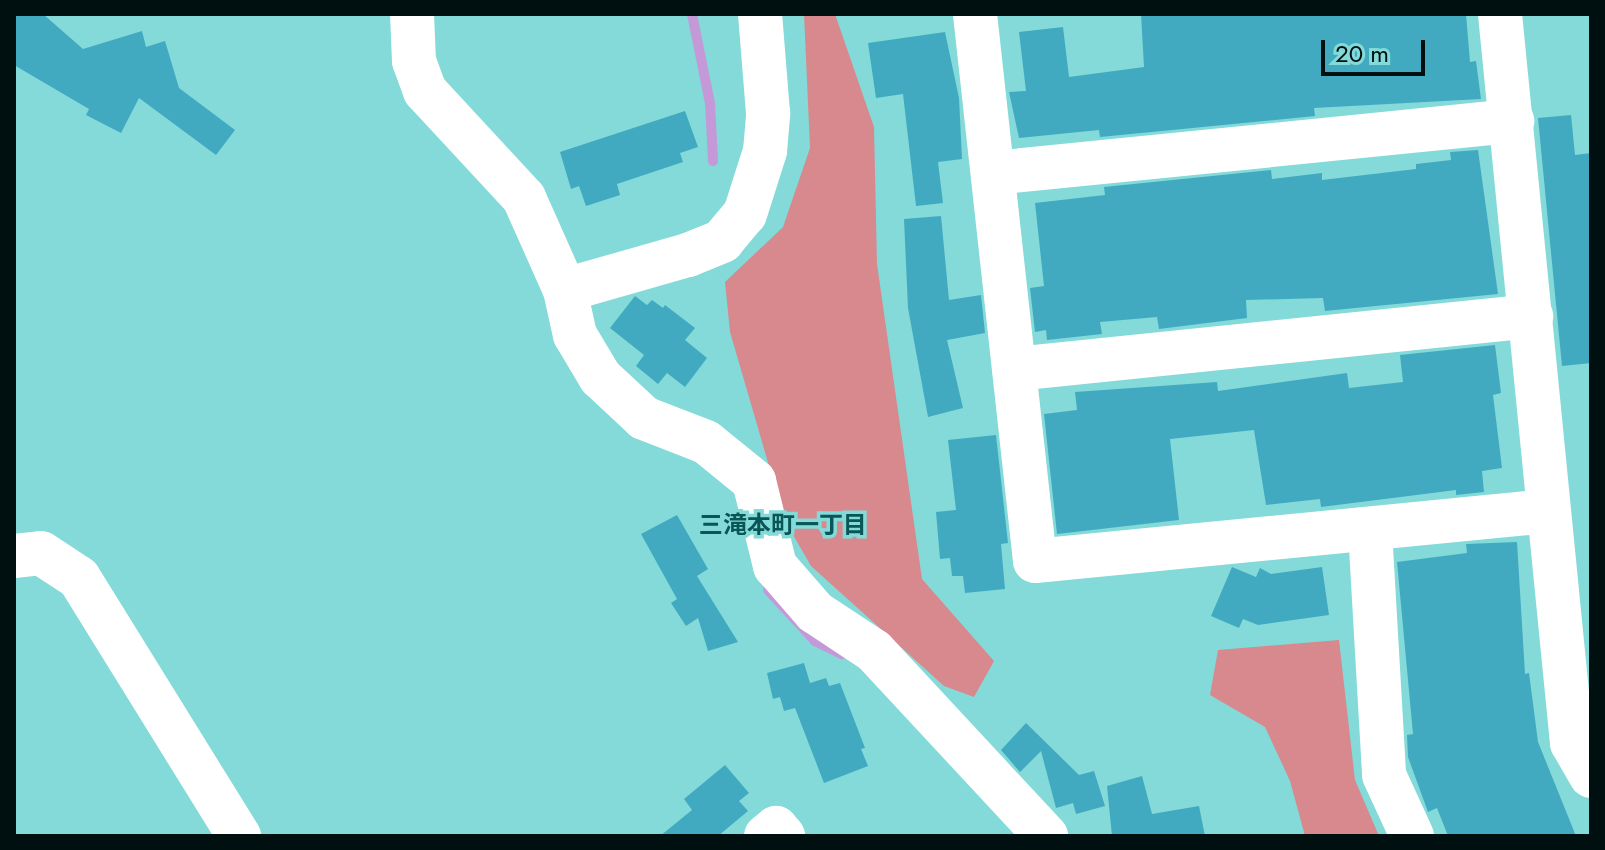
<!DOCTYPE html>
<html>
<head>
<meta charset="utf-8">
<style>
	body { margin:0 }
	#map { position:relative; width:1605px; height:850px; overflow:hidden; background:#83dad9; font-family:Jost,"Noto Sans JP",sans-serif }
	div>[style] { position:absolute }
	.green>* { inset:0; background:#d7898e }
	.stream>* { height:10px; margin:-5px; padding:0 5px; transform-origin:5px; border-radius:5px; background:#c499d8 }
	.building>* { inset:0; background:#41aac1 }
	.minor>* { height:44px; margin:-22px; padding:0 22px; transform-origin:22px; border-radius:22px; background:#fff }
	span { translate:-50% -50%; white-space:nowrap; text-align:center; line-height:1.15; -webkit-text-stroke:7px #83dad9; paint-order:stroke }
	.neighbourhood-label { font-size:24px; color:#0a5656; font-weight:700 }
	.frame { position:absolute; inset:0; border:16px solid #000f10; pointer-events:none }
	.scale { position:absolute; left:1321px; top:40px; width:104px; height:36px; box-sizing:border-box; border:4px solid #000f10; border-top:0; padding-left:10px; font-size:24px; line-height:28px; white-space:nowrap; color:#000f10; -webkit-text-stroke:6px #83dad9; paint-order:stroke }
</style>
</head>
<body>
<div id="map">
	<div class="green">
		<i style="clip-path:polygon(804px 14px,835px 14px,874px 127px,877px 264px,922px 579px,994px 661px,974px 697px,944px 686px,811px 566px,785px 521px,730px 332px,725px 282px,783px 227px,810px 148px)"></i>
		<i style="clip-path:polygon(1339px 640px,1355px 780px,1379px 836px,1305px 836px,1290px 781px,1265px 727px,1210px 695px,1218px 650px)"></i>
	</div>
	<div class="stream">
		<i style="left:692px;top:14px;width:91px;rotate:78.6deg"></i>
		<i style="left:710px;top:103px;width:58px;rotate:87deg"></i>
		<i style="left:768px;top:590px;width:69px;rotate:47.3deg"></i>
		<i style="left:815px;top:641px;width:30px;rotate:26deg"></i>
	</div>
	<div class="building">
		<i style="clip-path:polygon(14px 14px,43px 14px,83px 49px,142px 31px,146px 47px,165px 41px,179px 88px,235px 130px,216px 155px,139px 98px,121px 133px,86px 115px,89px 109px,14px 65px)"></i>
		<i style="clip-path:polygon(1141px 14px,1466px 14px,1470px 62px,1476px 61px,1481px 99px,1314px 108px,1315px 116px,1100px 137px,1099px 130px,1019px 138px,1009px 92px,1026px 91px,1019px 32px,1063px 27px,1069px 77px,1144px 67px)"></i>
		<i style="clip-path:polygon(945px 32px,959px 98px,962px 159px,938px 162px,943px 203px,916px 206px,903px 94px,876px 98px,868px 43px)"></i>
		<i style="clip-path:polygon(685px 111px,698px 147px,680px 153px,683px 162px,617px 184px,620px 195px,586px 206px,579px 186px,571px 189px,560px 152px)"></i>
		<i style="clip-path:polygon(1571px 115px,1575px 155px,1591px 153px,1591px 363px,1562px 366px,1538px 118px)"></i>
		<i style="clip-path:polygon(1478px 150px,1498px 294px,1325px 311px,1323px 298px,1246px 300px,1247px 318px,1159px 329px,1157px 317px,1100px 322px,1102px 334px,1047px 340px,1046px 330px,1035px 332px,1030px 288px,1044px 286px,1035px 203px,1105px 195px,1104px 187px,1271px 170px,1272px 179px,1322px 173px,1322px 180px,1416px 169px,1416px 164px,1451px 160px,1450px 152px)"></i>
		<i style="clip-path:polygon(941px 216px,949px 300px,981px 295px,985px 333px,947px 340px,963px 408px,928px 417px,908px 308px,904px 219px)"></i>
		<i style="clip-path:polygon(635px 296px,647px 305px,652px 300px,663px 308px,665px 305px,695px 328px,685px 340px,707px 358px,685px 387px,667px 373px,658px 384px,636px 366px,644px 355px,610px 328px)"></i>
		<i style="clip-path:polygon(1495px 345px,1501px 393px,1493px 395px,1502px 468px,1482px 471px,1484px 492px,1456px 495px,1456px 490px,1321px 507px,1320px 499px,1266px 505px,1254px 430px,1170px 439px,1179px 520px,1057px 534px,1044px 414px,1077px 410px,1075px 392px,1217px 382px,1218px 391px,1347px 373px,1349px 388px,1403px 382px,1400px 355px)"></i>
		<i style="clip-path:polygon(996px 435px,1008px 543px,1001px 544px,1005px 589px,965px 593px,963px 576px,952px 576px,950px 558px,940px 559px,936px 512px,956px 510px,948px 440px)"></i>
		<i style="clip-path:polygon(677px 515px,708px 569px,697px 576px,738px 642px,708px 651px,698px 618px,686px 626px,671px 603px,677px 599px,641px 534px)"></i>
		<i style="clip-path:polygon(1517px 542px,1525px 674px,1529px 673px,1538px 742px,1576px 836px,1448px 836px,1437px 808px,1428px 812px,1408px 757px,1407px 735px,1413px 734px,1397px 562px,1467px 553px,1466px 544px)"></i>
		<i style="clip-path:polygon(1232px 567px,1256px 577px,1260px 568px,1271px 574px,1322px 567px,1329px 615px,1258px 625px,1243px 619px,1239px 628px,1211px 616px)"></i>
		<i style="clip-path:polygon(804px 663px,810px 683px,826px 678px,829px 686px,840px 683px,865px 748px,861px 749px,868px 766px,824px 783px,795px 708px,784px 711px,780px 697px,773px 699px,767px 673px)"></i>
		<i style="clip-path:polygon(1026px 723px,1079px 775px,1094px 771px,1105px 806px,1076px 814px,1073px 803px,1056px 808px,1041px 751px,1020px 772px,1001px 750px)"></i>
		<i style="clip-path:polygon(725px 765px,749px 793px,739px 801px,748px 811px,718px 836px,660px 836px,692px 810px,684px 799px)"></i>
		<i style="clip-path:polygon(1142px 776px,1152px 814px,1199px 806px,1205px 836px,1112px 836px,1107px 786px)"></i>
	</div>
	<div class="minor">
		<i style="left:412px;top:14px;width:47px;rotate:87.6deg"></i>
		<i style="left:414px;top:61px;width:32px;rotate:70deg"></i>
		<i style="left:425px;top:91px;width:146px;rotate:47.2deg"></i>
		<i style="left:524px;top:198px;width:101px;rotate:66deg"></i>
		<i style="left:565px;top:290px;width:46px;rotate:77.5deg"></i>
		<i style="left:575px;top:335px;width:49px;rotate:59.2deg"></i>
		<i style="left:600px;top:377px;width:60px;rotate:43deg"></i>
		<i style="left:644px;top:418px;width:66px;rotate:21.2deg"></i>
		<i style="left:706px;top:442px;width:62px;rotate:39.1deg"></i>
		<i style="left:754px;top:481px;width:88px;rotate:76.1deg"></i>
		<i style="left:775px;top:566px;width:61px;rotate:49deg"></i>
		<i style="left:815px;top:612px;width:71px;rotate:33.5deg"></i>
		<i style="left:874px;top:651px;width:253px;rotate:47.1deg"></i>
		<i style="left:975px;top:14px;width:550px;rotate:83.74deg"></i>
		<i style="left:1035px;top:561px;width:516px;rotate:-5.56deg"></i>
		<i style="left:1500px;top:14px;width:733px;rotate:84.36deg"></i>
		<i style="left:1572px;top:743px;width:38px;rotate:60deg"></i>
		<i style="left:993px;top:173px;width:522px;rotate:-5.72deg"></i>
		<i style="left:565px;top:290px;width:128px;rotate:-15.9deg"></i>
		<i style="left:688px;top:255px;width:37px;rotate:-22deg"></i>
		<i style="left:722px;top:241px;width:35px;rotate:-50deg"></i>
		<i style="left:745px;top:214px;width:66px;rotate:-72.4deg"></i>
		<i style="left:765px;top:151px;width:38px;rotate:-85deg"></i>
		<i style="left:768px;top:113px;width:99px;rotate:-94.6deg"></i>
		<i style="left:1014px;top:369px;width:520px;rotate:-5.85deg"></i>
		<i style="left:1370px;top:530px;width:245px;rotate:86.7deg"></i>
		<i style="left:1384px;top:775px;width:67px;rotate:65.3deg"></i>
		<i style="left:14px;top:556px;width:27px;rotate:-6deg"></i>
		<i style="left:41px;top:553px;width:45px;rotate:33.3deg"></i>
		<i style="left:79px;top:578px;width:304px;rotate:58.2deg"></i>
		<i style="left:766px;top:836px;width:13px;rotate:-39deg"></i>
		<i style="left:776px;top:828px;width:11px;rotate:49deg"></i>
	</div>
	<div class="neighbourhood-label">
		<span style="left:783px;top:525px">三滝本町一丁目</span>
	</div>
	<div class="frame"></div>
	<div class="scale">20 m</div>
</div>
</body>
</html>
